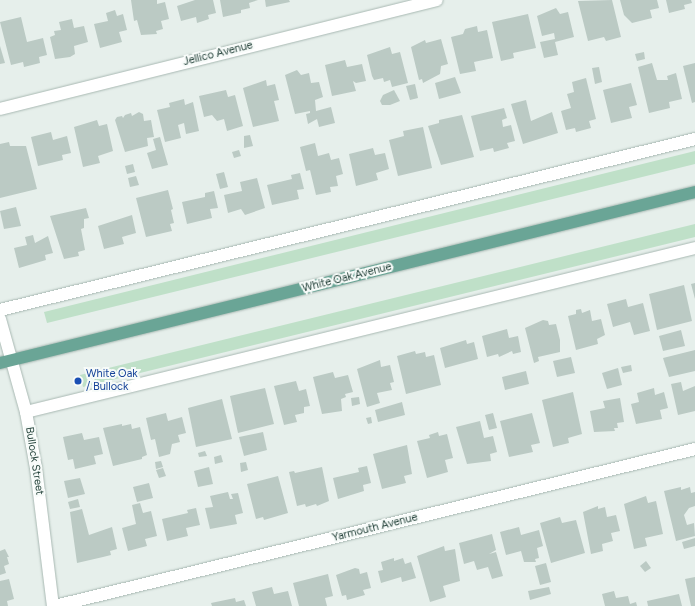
<!DOCTYPE html>
<html>
<head>
<meta charset="utf-8">
<style>
	body { margin:0 }
	#map { position:relative; width:695px; height:606px; overflow:hidden; background:#e6efeb; font-family:Figtree,sans-serif }
	div>[style] { position:absolute }
	.green>* { inset:0; background:#bfe0c8 }
	.building>* { inset:0; background:#bbcac4 }
	.roads { filter:drop-shadow(0 0 1px #a8b8b2) drop-shadow(0 0 1px #a8b8b2) }
	.minor>* { height:12px; margin:-6px; padding:0 6px; transform-origin:6px; border-radius:6px; background:#fff }
	.primary>* { height:12px; margin:-6px; padding:0 6px; transform-origin:6px; border-radius:6px; background:#6aa596 }
	.dots>* { width:11px; height:11px; translate:-50% -50%; box-sizing:border-box; border:2px solid #f7fbf9; border-radius:50% }
	span { translate:-50% -50%; white-space:nowrap; text-align:center; line-height:1.15; -webkit-text-stroke:4px #f7fbf9; paint-order:stroke }
	.street-label { font-size:11px; color:#24423a }
	.transit-label { font-size:11px; color:#164399 }
	.left { translate:0 -50%; text-align:left }
</style>
</head>
<body>
<div id="map">
	<div class="green">
		<i style="clip-path:polygon(695px 151px,695px 164px,47px 323px,44px 312px)"></i>
		<i style="clip-path:polygon(695px 224px,695px 237px,83px 387px,80px 375px)"></i>
	</div>
	<div class="building">
		<i style="clip-path:polygon(131px 0,157px 0,157px 4px,165px 2px,169px 19px,161px 21px,163px 29px,156px 31px,157px 34px,141px 35px,137px 20px,134px 21px)"></i>
		<i style="clip-path:polygon(195px 0,213px 0,216px 13px,208px 15px,209px 19px,197px 23px,196px 17px,181px 21px,177px 6px)"></i>
		<i style="clip-path:polygon(220px 0,258px 0,249px 3px,250px 8px,241px 10px,241px 13px,223px 17px)"></i>
		<i style="clip-path:polygon(265px 0,289px 0,290px 2px,266px 7px)"></i>
		<i style="clip-path:polygon(612px 0,621px 37px,606px 41px,604px 37px,588px 41px,578px 1px)"></i>
		<i style="clip-path:polygon(620px 0,657px 0,659px 8px,650px 10px,652px 18px,632px 23px,624px 15px)"></i>
		<i style="clip-path:polygon(666px 0,691px 0,692px 3px,684px 5px,685px 9px,669px 13px)"></i>
		<i style="clip-path:polygon(556px 8px,560px 14px,568px 12px,574px 37px,555px 42px,558px 55px,544px 58px,540px 42px,555px 39px,554px 33px,542px 36px,537px 16px)"></i>
		<i style="clip-path:polygon(115px 10px,117px 16px,123px 14px,127px 30px,119px 32px,122px 42px,100px 48px,94px 24px,108px 21px,106px 13px)"></i>
		<i style="clip-path:polygon(528px 14px,536px 48px,513px 53px,514px 58px,501px 61px,492px 22px)"></i>
		<i style="clip-path:polygon(21px 17px,27px 42px,43px 38px,47px 55px,39px 57px,40px 63px,24px 67px,23px 62px,11px 65px,0 22px)"></i>
		<i style="clip-path:polygon(72px 19px,74px 28px,84px 26px,88px 42px,74px 46px,75px 54px,70px 57px,55px 59px,50px 37px,55px 35px,54px 31px,61px 30px,59px 22px)"></i>
		<i style="clip-path:polygon(477px 26px,478px 32px,487px 30px,493px 58px,474px 62px,476px 71px,460px 74px,451px 37px,463px 34px,465px 29px)"></i>
		<i style="clip-path:polygon(441px 39px,448px 64px,441px 66px,440px 74px,423px 83px,422px 79px,419px 80px,411px 47px,425px 40px,426px 43px)"></i>
		<i style="clip-path:polygon(0 46px,5px 63px,0 64px)"></i>
		<i style="clip-path:polygon(390px 47px,392px 54px,400px 52px,408px 83px,392px 87px,390px 80px,384px 82px,383px 78px,374px 80px,372px 76px,367px 55px)"></i>
		<i style="clip-path:polygon(644px 52px,645px 59px,637px 61px,635px 54px)"></i>
		<i style="clip-path:polygon(345px 60px,347px 67px,362px 64px,366px 81px,356px 83px,353px 81px,356px 91px,332px 96px,325px 65px)"></i>
		<i style="clip-path:polygon(652px 63px,657px 80px,668px 80px,667px 76px,676px 73px,682px 99px,669px 102px,670px 108px,649px 113px,638px 67px)"></i>
		<i style="clip-path:polygon(695px 63px,695px 102px,692px 103px,683px 66px)"></i>
		<i style="clip-path:polygon(599px 67px,602px 82px,595px 84px,592px 68px)"></i>
		<i style="clip-path:polygon(297px 70px,301px 75px,309px 73px,311px 83px,319px 82px,323px 97px,315px 100px,316px 111px,331px 107px,335px 123px,319px 127px,317px 119px,308px 124px,306px 114px,310px 113px,310px 111px,295px 114px,285px 75px)"></i>
		<i style="clip-path:polygon(455px 77px,461px 93px,439px 99px,435px 83px)"></i>
		<i style="clip-path:polygon(586px 78px,596px 119px,589px 121px,591px 128px,576px 132px,575px 128px,566px 130px,561px 111px,571px 108px,567px 94px,574px 92px,572px 82px)"></i>
		<i style="clip-path:polygon(266px 80px,267px 86px,275px 84px,279px 100px,274px 101px,279px 121px,253px 127px,243px 88px)"></i>
		<i style="clip-path:polygon(631px 83px,637px 105px,629px 107px,632px 118px,611px 123px,603px 90px)"></i>
		<i style="clip-path:polygon(415px 84px,418px 98px,410px 100px,406px 86px)"></i>
		<i style="clip-path:polygon(226px 90px,228px 97px,235px 95px,243px 126px,227px 131px,224px 119px,217px 121px,212px 115px,204px 117px,199px 96px)"></i>
		<i style="clip-path:polygon(394px 90px,400px 101px,390px 105px,382px 105px,380px 101px,383px 95px)"></i>
		<i style="clip-path:polygon(184px 99px,185px 105px,193px 102px,199px 131px,186px 134px,184px 123px,178px 125px,181px 138px,165px 142px,157px 110px,170px 107px,169px 103px)"></i>
		<i style="clip-path:polygon(526px 100px,531px 121px,552px 112px,558px 133px,523px 144px,511px 104px)"></i>
		<i style="clip-path:polygon(504px 108px,507px 118px,502px 120px,503px 127px,511px 125px,515px 141px,507px 143px,509px 148px,494px 152px,493px 148px,480px 151px,471px 116px)"></i>
		<i style="clip-path:polygon(139px 112px,143px 114px,144px 121px,151px 120px,154px 137px,147px 138px,148px 146px,125px 152px,115px 120px,117px 117px,122px 116px,123px 118px,125px 115px,131px 113px,132px 116px)"></i>
		<i style="clip-path:polygon(462px 115px,474px 157px,441px 165px,428px 126px,439px 123px,439px 120px)"></i>
		<i style="clip-path:polygon(97px 120px,99px 126px,107px 124px,113px 151px,98px 156px,100px 163px,83px 167px,74px 127px)"></i>
		<i style="clip-path:polygon(423px 127px,432px 168px,398px 176px,389px 140px,404px 136px,403px 131px)"></i>
		<i style="clip-path:polygon(51px 132px,53px 140px,67px 136px,71px 153px,62px 155px,63px 160px,38px 166px,31px 137px)"></i>
		<i style="clip-path:polygon(250px 135px,253px 146px,244px 148px,244px 136px)"></i>
		<i style="clip-path:polygon(160px 137px,168px 165px,152px 169px,147px 153px,156px 150px,153px 139px)"></i>
		<i style="clip-path:polygon(9px 142px,10px 146px,26px 146px,37px 189px,0 198px,0 144px)"></i>
		<i style="clip-path:polygon(315px 143px,318px 156px,329px 153px,331px 160px,339px 158px,343px 174px,336px 176px,338px 186px,330px 187px,331px 192px,316px 195px,310px 170px,306px 171px,300px 147px)"></i>
		<i style="clip-path:polygon(373px 148px,375px 155px,385px 153px,389px 169px,376px 173px,378px 180px,356px 186px,349px 154px)"></i>
		<i style="clip-path:polygon(239px 150px,241px 156px,234px 158px,232px 152px)"></i>
		<i style="clip-path:polygon(133px 164px,135px 172px,127px 174px,125px 166px)"></i>
		<i style="clip-path:polygon(224px 172px,228px 187px,220px 189px,216px 174px)"></i>
		<i style="clip-path:polygon(300px 173px,304px 189px,297px 190px,299px 199px,272px 205px,267px 185px,292px 179px,291px 175px)"></i>
		<i style="clip-path:polygon(136px 176px,139px 185px,130px 187px,128px 178px)"></i>
		<i style="clip-path:polygon(257px 178px,265px 208px,245px 215px,241px 209px,228px 213px,224px 195px,242px 191px,240px 182px)"></i>
		<i style="clip-path:polygon(168px 190px,173px 209px,171px 210px,174px 223px,170px 224px,172px 231px,146px 237px,136px 198px)"></i>
		<i style="clip-path:polygon(214px 191px,218px 208px,210px 209px,212px 218px,187px 224px,182px 202px,205px 197px,205px 193px)"></i>
		<i style="clip-path:polygon(16px 207px,21px 226px,4px 229px,0 211px)"></i>
		<i style="clip-path:polygon(86px 208px,89px 218px,84px 219px,84px 228px,81px 229px,85px 250px,78px 252px,79px 256px,64px 259px,50px 216px)"></i>
		<i style="clip-path:polygon(132px 215px,136px 233px,122px 237px,124px 244px,104px 249px,98px 226px)"></i>
		<i style="clip-path:polygon(33px 235px,35px 243px,48px 236px,53px 253px,45px 255px,46px 260px,19px 268px,14px 248px,27px 245px,25px 237px)"></i>
		<i style="clip-path:polygon(695px 283px,695px 299px,691px 284px)"></i>
		<i style="clip-path:polygon(684px 285px,692px 321px,657px 330px,649px 294px)"></i>
		<i style="clip-path:polygon(626px 299px,628px 307px,643px 303px,650px 331px,634px 335px,630px 322px,613px 327px,607px 304px)"></i>
		<i style="clip-path:polygon(581px 309px,582px 313px,590px 310px,592px 321px,601px 319px,605px 335px,597px 339px,598px 344px,576px 350px,568px 316px,576px 314px,576px 310px)"></i>
		<i style="clip-path:polygon(543px 320px,548px 321px,549px 325px,556px 324px,560px 340px,560px 352px,538px 357px,539px 361px,534px 363px,525px 328px)"></i>
		<i style="clip-path:polygon(507px 329px,509px 338px,518px 336px,521px 352px,513px 354px,512px 351px,499px 357px,498px 354px,487px 357px,482px 336px)"></i>
		<i style="clip-path:polygon(681px 330px,685px 346px,663px 351px,659px 336px)"></i>
		<i style="clip-path:polygon(466px 340px,467px 344px,474px 342px,478px 359px,445px 368px,440px 348px)"></i>
		<i style="clip-path:polygon(695px 350px,695px 371px,669px 377px,663px 358px)"></i>
		<i style="clip-path:polygon(415px 351px,416px 354px,425px 352px,426px 357px,434px 355px,441px 385px,406px 394px,397px 356px)"></i>
		<i style="clip-path:polygon(571px 357px,575px 373px,557px 377px,553px 361px)"></i>
		<i style="clip-path:polygon(380px 360px,381px 367px,390px 365px,394px 382px,390px 383px,392px 390px,377px 393px,380px 403px,367px 407px,357px 369px)"></i>
		<i style="clip-path:polygon(631px 365px,632px 371px,623px 373px,621px 367px)"></i>
		<i style="clip-path:polygon(618px 368px,622px 385px,607px 389px,602px 373px)"></i>
		<i style="clip-path:polygon(526px 371px,529px 384px,505px 390px,502px 377px)"></i>
		<i style="clip-path:polygon(333px 372px,335px 378px,348px 375px,353px 392px,345px 394px,346px 397px,341px 399px,342px 411px,322px 414px,313px 377px)"></i>
		<i style="clip-path:polygon(296px 381px,299px 391px,306px 389px,310px 406px,304px 407px,304px 413px,295px 415px,297px 422px,284px 425px,274px 386px)"></i>
		<i style="clip-path:polygon(681px 382px,683px 391px,695px 386px,695px 411px,678px 415px,671px 384px)"></i>
		<i style="clip-path:polygon(265px 388px,274px 424px,238px 433px,230px 396px)"></i>
		<i style="clip-path:polygon(654px 388px,655px 395px,664px 392px,668px 408px,660px 410px,662px 419px,636px 424px,631px 404px,639px 402px,637px 393px)"></i>
		<i style="clip-path:polygon(573px 392px,582px 434px,568px 438px,569px 443px,553px 447px,542px 400px)"></i>
		<i style="clip-path:polygon(359px 397px,360px 404px,352px 406px,351px 398px)"></i>
		<i style="clip-path:polygon(620px 398px,624px 422px,617px 423px,618px 428px,614px 428px,615px 431px,594px 432px,590px 411px,605px 408px,603px 401px)"></i>
		<i style="clip-path:polygon(222px 399px,232px 439px,196px 447px,188px 408px)"></i>
		<i style="clip-path:polygon(402px 402px,405px 415px,378px 422px,375px 410px)"></i>
		<i style="clip-path:polygon(166px 413px,168px 421px,182px 417px,186px 433px,178px 435px,180px 442px,172px 444px,170px 454px,159px 457px,155px 439px,151px 440px,146px 418px)"></i>
		<i style="clip-path:polygon(493px 413px,497px 428px,489px 430px,485px 415px)"></i>
		<i style="clip-path:polygon(532px 413px,540px 443px,531px 445px,533px 452px,509px 457px,500px 421px)"></i>
		<i style="clip-path:polygon(371px 417px,372px 423px,368px 424px,366px 418px)"></i>
		<i style="clip-path:polygon(480px 421px,484px 438px,493px 436px,497px 452px,490px 454px,491px 461px,467px 464px,456px 427px)"></i>
		<i style="clip-path:polygon(122px 424px,122px 426px,131px 424px,132px 429px,140px 427px,147px 455px,142px 457px,142px 459px,113px 466px,103px 428px)"></i>
		<i style="clip-path:polygon(263px 432px,267px 450px,244px 456px,239px 437px)"></i>
		<i style="clip-path:polygon(438px 432px,439px 436px,447px 434px,453px 458px,445px 460px,448px 472px,427px 478px,417px 441px,430px 438px,429px 435px)"></i>
		<i style="clip-path:polygon(82px 433px,84px 440px,99px 437px,103px 454px,94px 456px,96px 464px,75px 469px,73px 459px,68px 460px,63px 437px)"></i>
		<i style="clip-path:polygon(407px 445px,412px 474px,404px 476px,406px 483px,382px 489px,373px 454px)"></i>
		<i style="clip-path:polygon(205px 451px,207px 456px,199px 457px,198px 453px)"></i>
		<i style="clip-path:polygon(221px 455px,223px 462px,215px 464px,214px 457px)"></i>
		<i style="clip-path:polygon(161px 461px,163px 467px,156px 469px,155px 462px)"></i>
		<i style="clip-path:polygon(246px 462px,248px 470px,241px 472px,240px 463px)"></i>
		<i style="clip-path:polygon(367px 466px,371px 483px,363px 485px,364px 491px,338px 499px,333px 478px,359px 472px,358px 468px)"></i>
		<i style="clip-path:polygon(209px 467px,213px 484px,198px 487px,194px 471px)"></i>
		<i style="clip-path:polygon(322px 467px,329px 501px,317px 506px,316px 504px,306px 507px,305px 504px,297px 506px,289px 472px,294px 471px,295px 473px)"></i>
		<i style="clip-path:polygon(163px 468px,166px 476px,159px 478px,156px 470px)"></i>
		<i style="clip-path:polygon(278px 476px,288px 513px,264px 520px,263px 517px,256px 519px,247px 484px)"></i>
		<i style="clip-path:polygon(80px 478px,85px 494px,68px 498px,64px 481px)"></i>
		<i style="clip-path:polygon(149px 483px,153px 498px,137px 502px,133px 487px)"></i>
		<i style="clip-path:polygon(681px 487px,681px 490px,690px 487px,691px 493px,695px 492px,695px 506px,689px 508px,684px 515px,687px 525px,694px 523px,695px 536px,676px 541px,664px 491px)"></i>
		<i style="clip-path:polygon(228px 492px,230px 499px,233px 499px,231px 494px,238px 493px,243px 513px,235px 515px,237px 524px,210px 529px,205px 508px,213px 507px,210px 496px)"></i>
		<i style="clip-path:polygon(646px 496px,648px 503px,656px 501px,663px 534px,645px 538px,647px 546px,634px 549px,624px 504px)"></i>
		<i style="clip-path:polygon(78px 499px,80px 507px,70px 509px,68px 502px)"></i>
		<i style="clip-path:polygon(140px 503px,143px 513px,151px 511px,157px 536px,145px 539px,147px 546px,128px 551px,122px 528px,136px 524px,132px 505px)"></i>
		<i style="clip-path:polygon(598px 506px,598px 509px,605px 507px,607px 517px,616px 515px,620px 531px,611px 533px,613px 541px,602px 544px,603px 551px,591px 554px,583px 512px)"></i>
		<i style="clip-path:polygon(196px 508px,200px 525px,186px 528px,188px 536px,167px 541px,162px 519px,188px 513px,187px 510px)"></i>
		<i style="clip-path:polygon(82px 509px,89px 535px,112px 527px,117px 549px,110px 551px,111px 555px,103px 557px,77px 563px,70px 512px)"></i>
		<i style="clip-path:polygon(560px 517px,562px 523px,576px 520px,585px 553px,551px 563px,540px 523px)"></i>
		<i style="clip-path:polygon(519px 527px,521px 535px,539px 530px,543px 546px,537px 548px,539px 558px,535px 559px,536px 562px,524px 562px,521px 551px,506px 555px,500px 532px)"></i>
		<i style="clip-path:polygon(492px 534px,496px 550px,489px 554px,496px 552px,503px 576px,492px 579px,488px 567px,477px 570px,474px 561px,464px 564px,459px 543px)"></i>
		<i style="clip-path:polygon(695px 538px,695px 546px,684px 549px,682px 542px)"></i>
		<i style="clip-path:polygon(444px 546px,445px 551px,455px 549px,460px 581px,443px 586px,446px 597px,430px 602px,417px 556px)"></i>
		<i style="clip-path:polygon(5px 549px,9px 557px,7px 557px,9px 564px,4px 566px,6px 573px,0 575px,0 551px)"></i>
		<i style="clip-path:polygon(394px 558px,394px 561px,403px 558px,405px 564px,411px 562px,416px 578px,402px 582px,401px 577px,381px 583px,378px 571px,383px 570px,381px 562px)"></i>
		<i style="clip-path:polygon(646px 561px,651px 568px,645px 572px,640px 566px)"></i>
		<i style="clip-path:polygon(546px 563px,551px 582px,540px 585px,535px 566px)"></i>
		<i style="clip-path:polygon(355px 568px,359px 569px,360px 574px,367px 572px,371px 588px,363px 590px,365px 595px,347px 600px,346px 595px,342px 596px,336px 575px)"></i>
		<i style="clip-path:polygon(328px 574px,333px 596px,325px 598px,327px 606px,299px 606px,293px 583px)"></i>
		<i style="clip-path:polygon(695px 577px,695px 606px,691px 606px,685px 579px)"></i>
		<i style="clip-path:polygon(9px 579px,14px 599px,7px 601px,8px 606px,0 606px,0 581px)"></i>
		<i style="clip-path:polygon(272px 587px,274px 594px,288px 591px,292px 606px,256px 606px,252px 592px)"></i>
		<i style="clip-path:polygon(549px 587px,551px 594px,530px 600px,528px 591px)"></i>
		<i style="clip-path:polygon(614px 591px,616px 598px,628px 596px,630px 604px,636px 602px,637px 606px,605px 606px,602px 594px)"></i>
		<i style="clip-path:polygon(679px 594px,682px 606px,648px 606px,647px 601px)"></i>
		<i style="clip-path:polygon(235px 598px,236px 602px,244px 600px,246px 606px,212px 606px,211px 603px)"></i>
	</div>
	<div class="roads">
		<div class="minor">
			<i style="left:0;top:109px;width:450px;rotate:-14deg"></i>
			<i style="left:0;top:310px;width:716px;rotate:-13.82deg"></i>
			<i style="left:0;top:319px;width:97px;rotate:74.4deg"></i>
			<i style="left:26px;top:412px;width:57px;rotate:79.9deg"></i>
			<i style="left:36px;top:468px;width:139px;rotate:83deg"></i>
			<i style="left:26px;top:412px;width:689px;rotate:-13.77deg"></i>
			<i style="left:55px;top:606px;width:659px;rotate:-13.78deg"></i>
		</div>
		<div class="primary">
			<i style="left:0;top:363px;width:716px;rotate:-13.82deg"></i>
		</div>
	</div>
	<div class="dots">
		<i style="left:78px;top:381px;background:#1a4fb4"></i>
	</div>
	<div class="street-label">
		<span style="left:218px;top:54px;rotate:-14deg">Jellico Avenue</span>
		<span style="left:347px;top:278px;rotate:-14deg">White Oak Avenue</span>
		<span style="left:34px;top:461px;rotate:81deg">Bullock Street</span>
		<span style="left:375px;top:528px;rotate:-14deg">Yarmouth Avenue</span>
	</div>
	<div class="transit-label">
		<span class="left" style="left:86px;top:381px">White Oak<br>/ Bullock</span>
	</div>
</div>
</body>
</html>
